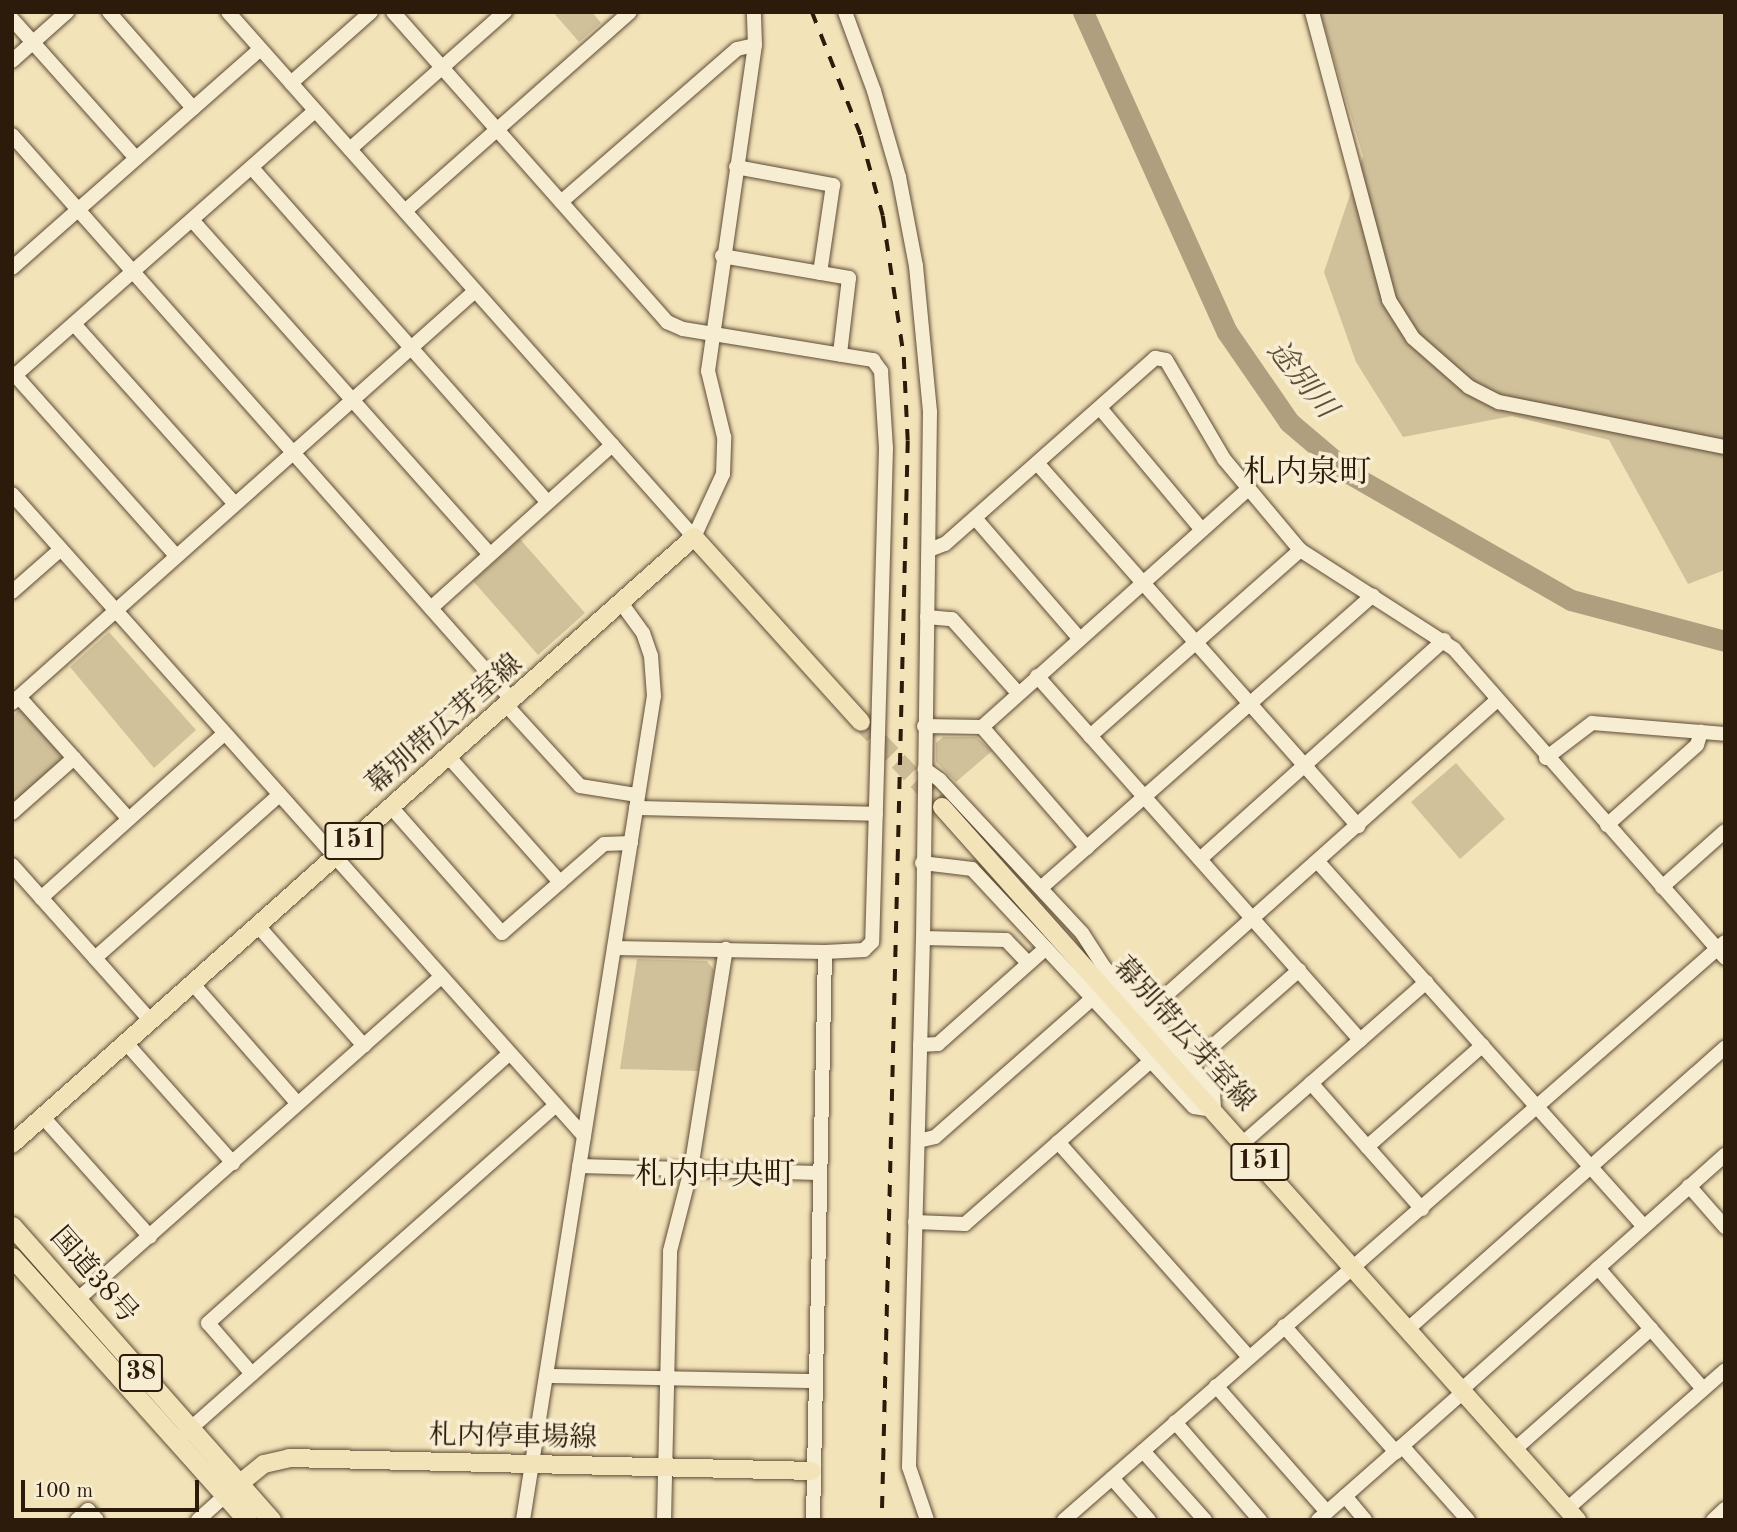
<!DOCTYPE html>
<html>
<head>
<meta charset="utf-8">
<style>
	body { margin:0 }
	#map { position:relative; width:1737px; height:1532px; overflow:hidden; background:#f3e3b9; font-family:"Old Standard TT","Noto Serif JP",serif }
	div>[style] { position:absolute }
	.green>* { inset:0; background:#d1c19b }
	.river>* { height:21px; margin:-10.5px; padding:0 10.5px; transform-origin:10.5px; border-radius:10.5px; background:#af9f7e }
	.major-tunnel>* { height:18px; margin-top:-9px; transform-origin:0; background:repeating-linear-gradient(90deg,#cbbb96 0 18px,transparent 0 27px) }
	.roads { filter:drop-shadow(0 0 2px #5e4c36) drop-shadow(0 0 2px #5e4c36) }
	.minor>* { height:14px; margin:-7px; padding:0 7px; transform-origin:7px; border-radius:7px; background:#f7edd2 }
	.major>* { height:18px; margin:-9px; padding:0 9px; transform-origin:9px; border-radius:9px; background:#f3e3b9 }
	.highway>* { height:19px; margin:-9.5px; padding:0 9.5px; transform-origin:9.5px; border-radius:9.5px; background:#f3e3b9 }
	.rail>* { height:3.5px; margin-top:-1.75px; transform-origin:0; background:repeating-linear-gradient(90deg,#2c1a0b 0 12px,transparent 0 24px) }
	span { translate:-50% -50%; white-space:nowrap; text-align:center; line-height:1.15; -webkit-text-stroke:7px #f7edd2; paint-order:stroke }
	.shield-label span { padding:2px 5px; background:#f7edd2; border:2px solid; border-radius:5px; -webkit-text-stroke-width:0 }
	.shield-label { font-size:26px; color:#2c1a0b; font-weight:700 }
	.street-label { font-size:28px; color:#2c1a0b }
	.water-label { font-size:30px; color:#604f39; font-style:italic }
	.quarter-label { font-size:32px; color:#2c1a0b }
	.frame { position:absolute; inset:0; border:14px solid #2c1a0b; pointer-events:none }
	.scale { position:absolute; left:21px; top:1480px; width:178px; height:32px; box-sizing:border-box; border:4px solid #2c1a0b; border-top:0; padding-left:9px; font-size:21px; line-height:24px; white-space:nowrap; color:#2c1a0b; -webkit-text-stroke:5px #f7edd2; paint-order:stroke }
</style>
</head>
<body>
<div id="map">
	<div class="green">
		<i style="clip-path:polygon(553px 12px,592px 12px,601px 23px,579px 42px)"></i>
		<i style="clip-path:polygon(1320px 12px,1725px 12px,1725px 570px,1688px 584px,1609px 440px,1512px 416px,1403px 437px,1356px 362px,1324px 272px,1363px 156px)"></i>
		<i style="clip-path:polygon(520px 539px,585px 613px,538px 655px,473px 581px)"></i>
		<i style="clip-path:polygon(109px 632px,196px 730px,154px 768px,70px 667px)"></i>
		<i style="clip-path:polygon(18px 711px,24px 711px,62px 754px,61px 760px,12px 805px,12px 717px)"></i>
		<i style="clip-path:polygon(943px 737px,976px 737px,992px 751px,956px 782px,936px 762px,936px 743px)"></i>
		<i style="clip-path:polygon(1456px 763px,1505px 819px,1460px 859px,1411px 802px)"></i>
		<i style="clip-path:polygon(637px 959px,707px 961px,714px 970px,698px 1071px,620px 1069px)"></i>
	</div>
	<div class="river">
		<i style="left:1083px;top:12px;width:351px;rotate:65.8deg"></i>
		<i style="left:1227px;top:332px;width:109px;rotate:55.4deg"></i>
		<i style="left:1289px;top:422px;width:80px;rotate:40.4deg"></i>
		<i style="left:1350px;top:474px;width:254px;rotate:29.7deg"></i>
		<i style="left:1571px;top:600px;width:159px;rotate:14.9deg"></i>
	</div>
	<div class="major-tunnel">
		<i style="left:861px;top:722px;width:117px;rotate:46.4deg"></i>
	</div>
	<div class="roads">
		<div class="minor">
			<i style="left:109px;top:12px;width:128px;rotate:48.8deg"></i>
			<i style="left:228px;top:12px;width:702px;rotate:48.41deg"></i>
			<i style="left:694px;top:537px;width:69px;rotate:-65.3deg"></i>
			<i style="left:723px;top:474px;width:37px;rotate:-88deg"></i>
			<i style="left:724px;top:437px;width:68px;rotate:-103.6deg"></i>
			<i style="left:708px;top:371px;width:329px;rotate:-81.8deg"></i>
			<i style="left:755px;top:45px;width:33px;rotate:-92deg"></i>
			<i style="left:393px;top:12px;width:414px;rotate:48.5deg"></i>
			<i style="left:667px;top:322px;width:17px;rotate:24deg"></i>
			<i style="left:683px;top:329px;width:193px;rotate:9.3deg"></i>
			<i style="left:873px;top:360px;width:14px;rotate:54deg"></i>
			<i style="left:881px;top:371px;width:77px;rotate:86.3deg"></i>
			<i style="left:886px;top:448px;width:494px;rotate:91.6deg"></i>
			<i style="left:872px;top:942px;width:11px;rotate:135deg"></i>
			<i style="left:864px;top:950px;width:39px;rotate:177deg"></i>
			<i style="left:825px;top:952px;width:211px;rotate:-178.9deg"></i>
			<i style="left:845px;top:12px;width:84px;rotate:69.8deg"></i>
			<i style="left:874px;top:91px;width:90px;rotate:73.8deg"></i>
			<i style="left:899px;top:177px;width:91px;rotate:79.2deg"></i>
			<i style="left:916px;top:266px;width:147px;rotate:84.5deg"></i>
			<i style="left:930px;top:412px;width:526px;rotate:90.76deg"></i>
			<i style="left:923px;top:938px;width:529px;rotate:91.52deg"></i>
			<i style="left:909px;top:1467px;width:56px;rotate:71.2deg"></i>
			<i style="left:1312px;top:12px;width:298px;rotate:75deg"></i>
			<i style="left:1389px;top:300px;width:45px;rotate:57.7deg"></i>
			<i style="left:1413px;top:338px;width:74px;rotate:41.2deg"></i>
			<i style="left:1469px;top:387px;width:34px;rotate:27deg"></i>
			<i style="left:1499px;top:402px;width:230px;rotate:11.3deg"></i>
			<i style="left:12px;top:19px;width:186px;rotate:48.3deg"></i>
			<i style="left:12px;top:61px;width:74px;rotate:-41.7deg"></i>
			<i style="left:291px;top:83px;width:107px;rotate:-41.6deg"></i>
			<i style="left:12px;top:135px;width:756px;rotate:48.49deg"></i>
			<i style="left:350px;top:149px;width:207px;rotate:-41.5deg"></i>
			<i style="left:736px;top:167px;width:99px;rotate:10.5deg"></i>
			<i style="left:833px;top:185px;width:89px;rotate:98.4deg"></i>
			<i style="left:252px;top:168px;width:446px;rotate:48.5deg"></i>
			<i style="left:561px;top:202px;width:233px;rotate:-41deg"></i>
			<i style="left:737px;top:49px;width:18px;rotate:-13deg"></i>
			<i style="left:405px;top:211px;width:300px;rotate:-41.5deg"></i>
			<i style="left:192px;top:220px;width:448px;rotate:48.3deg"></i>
			<i style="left:722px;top:256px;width:129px;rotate:9.8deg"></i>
			<i style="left:849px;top:278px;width:77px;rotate:96.8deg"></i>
			<i style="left:12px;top:268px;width:331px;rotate:-41.4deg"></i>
			<i style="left:74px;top:324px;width:241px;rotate:48.2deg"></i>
			<i style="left:15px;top:375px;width:242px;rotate:48.3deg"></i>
			<i style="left:12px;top:378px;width:404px;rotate:-41.4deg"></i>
			<i style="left:1100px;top:408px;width:159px;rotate:50.1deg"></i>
			<i style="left:1037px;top:463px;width:485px;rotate:48.5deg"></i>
			<i style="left:12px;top:494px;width:860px;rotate:48.3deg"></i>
			<i style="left:975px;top:518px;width:159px;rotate:49.1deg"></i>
			<i style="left:929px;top:550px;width:17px;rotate:-21deg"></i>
			<i style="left:945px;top:544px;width:281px;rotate:-41.5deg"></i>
			<i style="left:1155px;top:358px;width:11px;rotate:10deg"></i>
			<i style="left:1166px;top:360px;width:115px;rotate:59.6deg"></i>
			<i style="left:1224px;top:459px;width:119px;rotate:50.1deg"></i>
			<i style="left:1300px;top:550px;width:183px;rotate:32.7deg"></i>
			<i style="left:1454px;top:649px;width:411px;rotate:48.7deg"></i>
			<i style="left:12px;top:592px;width:64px;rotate:-41.2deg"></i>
			<i style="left:431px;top:608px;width:244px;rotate:-42deg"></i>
			<i style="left:927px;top:617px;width:25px;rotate:5deg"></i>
			<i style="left:952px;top:619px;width:99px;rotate:48.3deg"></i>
			<i style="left:1037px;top:676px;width:487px;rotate:48.4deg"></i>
			<i style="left:19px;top:697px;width:164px;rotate:48deg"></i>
			<i style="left:12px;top:703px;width:620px;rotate:-41.66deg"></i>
			<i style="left:507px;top:706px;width:108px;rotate:47.6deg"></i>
			<i style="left:580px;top:786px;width:58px;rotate:9deg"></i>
			<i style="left:924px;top:726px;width:58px;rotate:1deg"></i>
			<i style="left:982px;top:727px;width:356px;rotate:-41.8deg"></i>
			<i style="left:982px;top:727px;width:160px;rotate:49deg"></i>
			<i style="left:1090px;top:736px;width:281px;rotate:-41.5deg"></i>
			<i style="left:448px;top:756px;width:169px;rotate:48.4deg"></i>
			<i style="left:1546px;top:758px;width:58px;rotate:-37.3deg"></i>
			<i style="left:1592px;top:723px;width:133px;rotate:4.7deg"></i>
			<i style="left:391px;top:807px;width:168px;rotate:48.6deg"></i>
			<i style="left:502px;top:933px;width:135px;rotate:-41.1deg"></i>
			<i style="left:604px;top:844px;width:27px;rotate:-2deg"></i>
			<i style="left:636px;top:808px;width:240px;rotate:1.4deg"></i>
			<i style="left:12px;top:813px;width:83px;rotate:-41.6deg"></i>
			<i style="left:1607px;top:825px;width:120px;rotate:-41.6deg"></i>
			<i style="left:1697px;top:745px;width:14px;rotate:-73deg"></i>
			<i style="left:1200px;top:859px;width:328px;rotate:-41.9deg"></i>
			<i style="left:1318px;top:862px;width:489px;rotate:48.2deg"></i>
			<i style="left:922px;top:863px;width:50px;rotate:6.8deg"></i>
			<i style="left:972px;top:869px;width:325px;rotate:47deg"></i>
			<i style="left:1194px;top:1107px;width:20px;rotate:9deg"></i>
			<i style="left:1214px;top:1110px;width:19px;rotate:-93deg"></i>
			<i style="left:1213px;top:1091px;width:165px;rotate:-131.3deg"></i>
			<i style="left:1104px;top:967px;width:40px;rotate:-122.9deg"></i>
			<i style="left:1082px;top:933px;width:209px;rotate:-132.9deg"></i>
			<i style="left:940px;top:780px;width:19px;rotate:-145deg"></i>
			<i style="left:12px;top:865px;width:209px;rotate:48.3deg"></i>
			<i style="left:1042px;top:887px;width:441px;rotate:-41.4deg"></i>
			<i style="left:1662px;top:887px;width:84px;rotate:-41.6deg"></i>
			<i style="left:41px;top:898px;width:246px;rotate:-41.9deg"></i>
			<i style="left:258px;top:926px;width:160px;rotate:48.5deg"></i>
			<i style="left:923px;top:938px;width:83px;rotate:1.4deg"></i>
			<i style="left:1006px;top:940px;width:32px;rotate:46deg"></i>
			<i style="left:95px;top:958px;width:246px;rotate:-41.5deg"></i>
			<i style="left:193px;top:984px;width:159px;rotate:48.8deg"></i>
			<i style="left:1146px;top:1013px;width:470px;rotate:-41.7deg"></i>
			<i style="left:126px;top:1043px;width:161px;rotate:48.3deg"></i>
			<i style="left:920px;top:1045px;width:18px;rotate:-3deg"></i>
			<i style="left:938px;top:1044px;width:143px;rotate:-41.6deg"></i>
			<i style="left:1191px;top:1065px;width:144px;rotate:-41.3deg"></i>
			<i style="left:1311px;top:1083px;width:168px;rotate:48.6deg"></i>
			<i style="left:42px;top:1116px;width:162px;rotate:48.2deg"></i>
			<i style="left:918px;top:1141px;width:17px;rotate:-13deg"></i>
			<i style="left:935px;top:1137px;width:213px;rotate:-41.4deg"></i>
			<i style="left:1058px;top:1142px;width:288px;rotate:48.4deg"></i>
			<i style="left:1243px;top:1143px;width:244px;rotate:-41.3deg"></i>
			<i style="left:1367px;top:1147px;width:154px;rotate:-41.3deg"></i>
			<i style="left:579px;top:1166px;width:240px;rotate:1.7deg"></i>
			<i style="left:1689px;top:1186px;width:55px;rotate:48.7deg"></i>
			<i style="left:915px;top:1222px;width:50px;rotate:2.3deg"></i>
			<i style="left:965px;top:1224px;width:249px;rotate:-41.3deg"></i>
			<i style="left:1598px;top:1268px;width:160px;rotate:49deg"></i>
			<i style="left:77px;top:1300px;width:485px;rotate:-41.6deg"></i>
			<i style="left:1284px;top:1326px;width:169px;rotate:48.4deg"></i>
			<i style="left:1408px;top:1329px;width:424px;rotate:-41.6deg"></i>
			<i style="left:252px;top:1374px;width:67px;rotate:-130.8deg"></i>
			<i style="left:208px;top:1323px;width:402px;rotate:-41.8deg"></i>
			<i style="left:547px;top:1376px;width:267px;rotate:1.1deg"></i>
			<i style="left:1216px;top:1386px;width:168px;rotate:48.6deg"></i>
			<i style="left:1460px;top:1391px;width:355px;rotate:-41.7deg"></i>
			<i style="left:1175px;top:1422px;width:130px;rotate:49.1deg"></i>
			<i style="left:183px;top:1435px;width:497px;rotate:-41.5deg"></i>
			<i style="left:1402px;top:1446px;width:99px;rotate:48.3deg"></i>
			<i style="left:1514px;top:1450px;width:183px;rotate:-41.5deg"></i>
			<i style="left:1143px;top:1451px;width:93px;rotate:48.1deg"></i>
			<i style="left:1112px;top:1478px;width:56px;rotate:48.6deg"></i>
			<i style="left:1345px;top:1496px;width:31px;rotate:50deg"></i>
			<i style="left:1567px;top:1509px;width:210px;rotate:-41.3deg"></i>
			<i style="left:77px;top:1520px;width:15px;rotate:-42deg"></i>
			<i style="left:88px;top:1510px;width:13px;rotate:48deg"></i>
			<i style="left:198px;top:1520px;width:36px;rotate:-42deg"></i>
			<i style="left:523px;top:1520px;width:834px;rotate:-80.97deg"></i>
			<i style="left:654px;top:696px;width:40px;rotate:-94.3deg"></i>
			<i style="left:651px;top:656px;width:24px;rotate:-109deg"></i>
			<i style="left:643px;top:633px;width:36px;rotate:-126deg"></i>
			<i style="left:664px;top:1520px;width:269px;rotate:-88.7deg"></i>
			<i style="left:670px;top:1251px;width:85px;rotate:-75.6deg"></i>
			<i style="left:691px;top:1169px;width:223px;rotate:-81deg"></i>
			<i style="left:813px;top:1520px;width:568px;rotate:-88.79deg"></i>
			<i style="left:1064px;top:1520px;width:878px;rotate:-41.17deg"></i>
			<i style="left:1318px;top:1520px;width:192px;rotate:-41.4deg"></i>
			<i style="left:1713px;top:1520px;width:16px;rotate:-43deg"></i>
		</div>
		<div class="major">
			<i style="left:942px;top:807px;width:955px;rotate:48.31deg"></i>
			<i style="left:12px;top:1144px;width:913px;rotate:-41.67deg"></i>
			<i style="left:694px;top:537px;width:249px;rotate:47.9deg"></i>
			<i style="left:228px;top:1493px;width:46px;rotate:-38.9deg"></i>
			<i style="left:264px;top:1464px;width:26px;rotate:-13deg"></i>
			<i style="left:289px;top:1458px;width:523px;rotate:1.42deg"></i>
		</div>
		<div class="highway">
			<i style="left:12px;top:1226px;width:392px;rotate:48.6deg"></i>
			<i style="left:12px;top:1257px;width:353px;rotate:48.2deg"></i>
		</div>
	</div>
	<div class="rail">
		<i style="left:812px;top:12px;width:133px;rotate:68.4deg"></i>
		<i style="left:861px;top:136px;width:83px;rotate:74.6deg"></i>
		<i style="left:883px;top:216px;width:143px;rotate:81.5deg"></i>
		<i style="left:904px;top:357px;width:84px;rotate:87.3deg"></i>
		<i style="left:908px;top:441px;width:1079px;rotate:91.38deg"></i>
	</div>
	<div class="shield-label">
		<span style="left:354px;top:841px">151</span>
		<span style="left:1260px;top:1162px">151</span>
		<span style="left:141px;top:1373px">38</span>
	</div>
	<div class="street-label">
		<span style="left:445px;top:725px;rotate:-41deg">幕別帯広芽室線</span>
		<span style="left:1183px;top:1035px;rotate:48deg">幕別帯広芽室線</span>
		<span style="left:93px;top:1276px;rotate:49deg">国道38号</span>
		<span style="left:513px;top:1438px;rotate:1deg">札内停車場線</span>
	</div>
	<div class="water-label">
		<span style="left:1301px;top:380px;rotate:51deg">途別川</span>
	</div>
	<div class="quarter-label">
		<span style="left:1307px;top:474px">札内泉町</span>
		<span style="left:715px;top:1176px">札内中央町</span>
	</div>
	<div class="frame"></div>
	<div class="scale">100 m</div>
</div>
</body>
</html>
